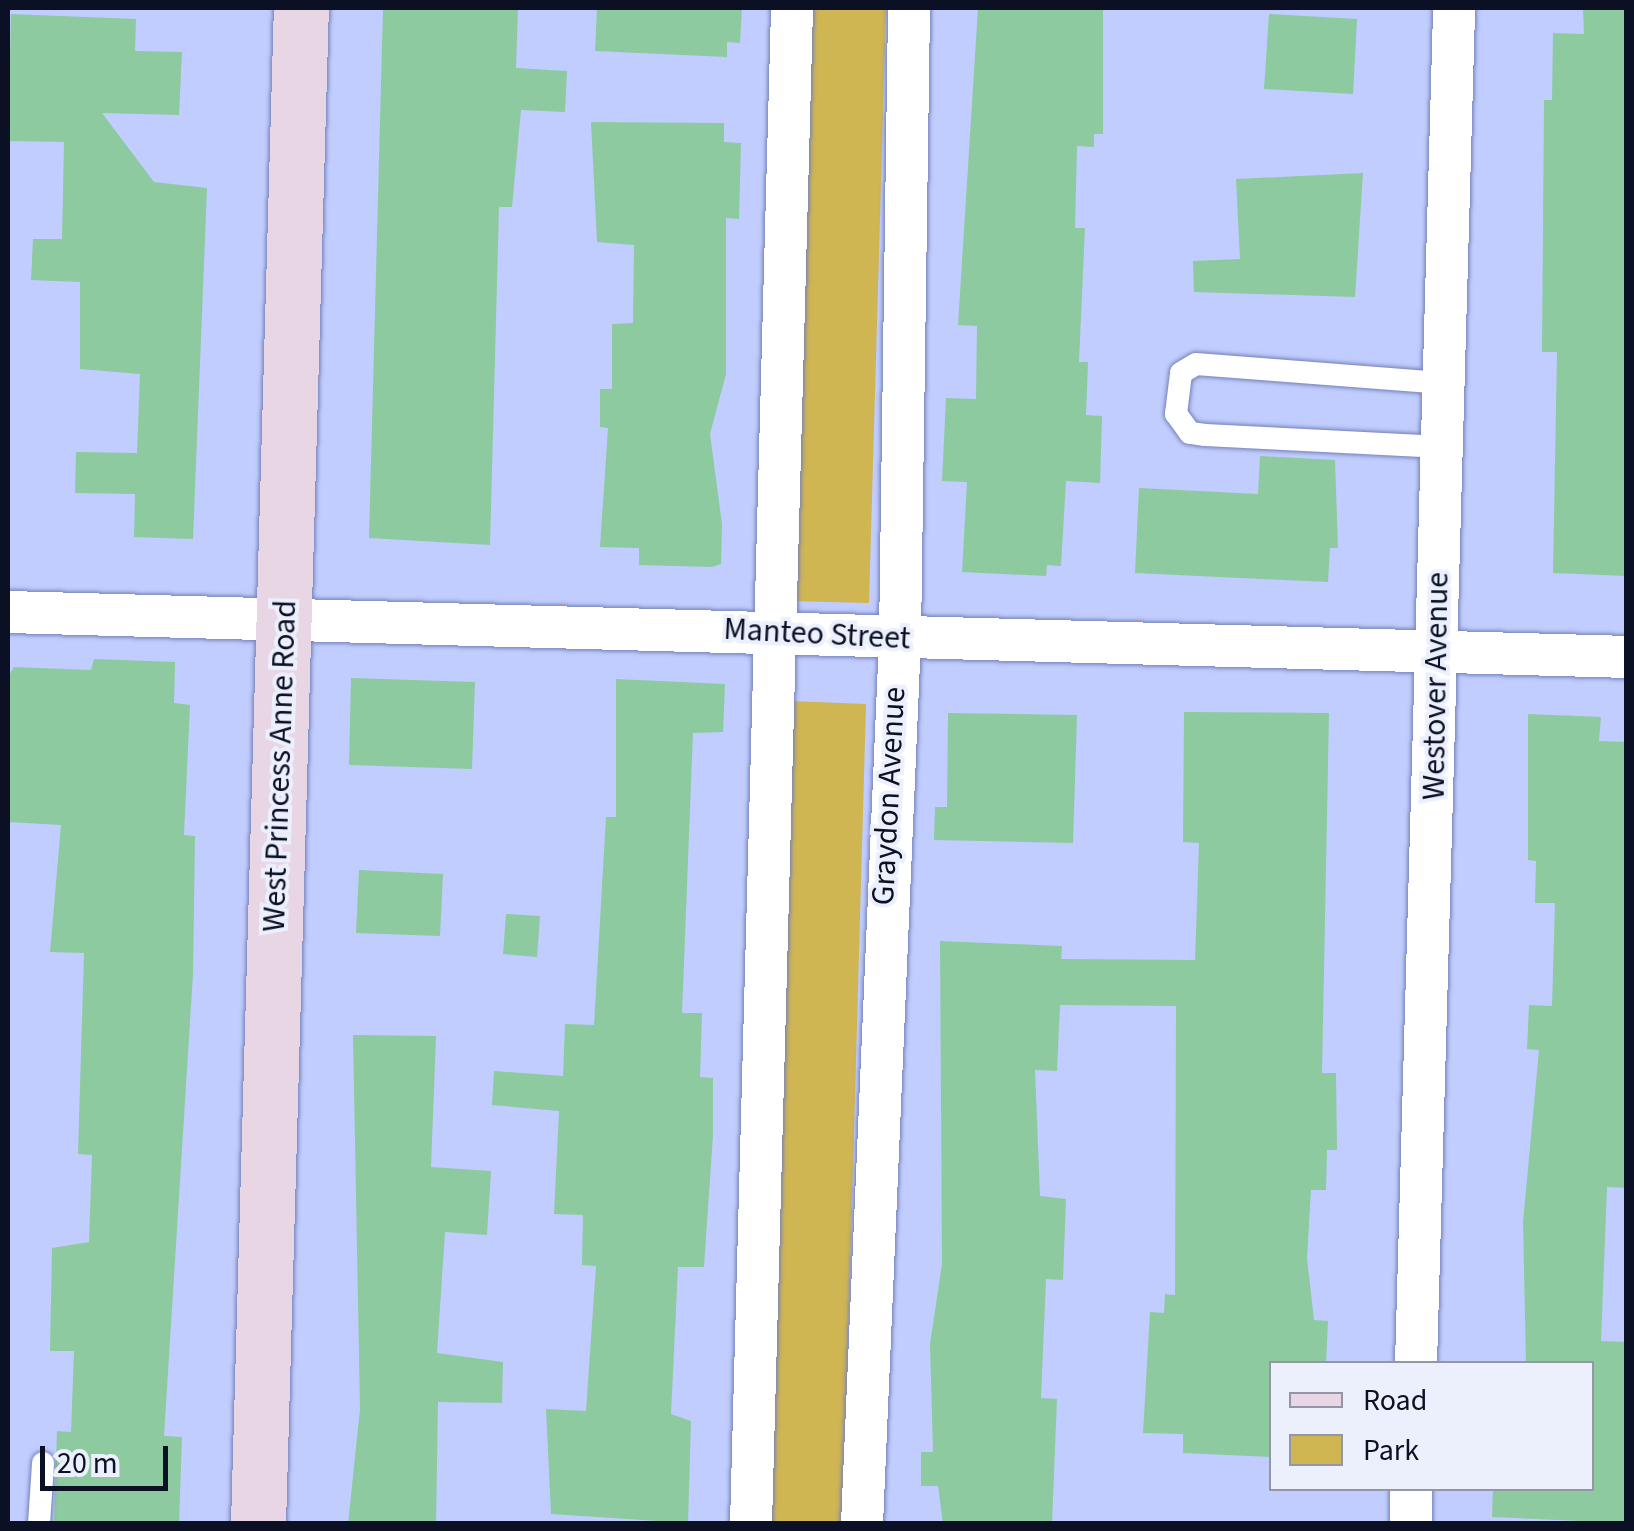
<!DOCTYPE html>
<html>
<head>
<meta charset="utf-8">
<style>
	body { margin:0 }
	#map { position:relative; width:1634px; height:1531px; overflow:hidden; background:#c1cdfe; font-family:"Source Sans 3",sans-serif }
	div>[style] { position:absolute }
	.green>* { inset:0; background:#d0b553 }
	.building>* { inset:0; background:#8dca9f }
	.roads { filter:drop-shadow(0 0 2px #7481ba) drop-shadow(0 0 2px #7481ba) }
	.service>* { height:22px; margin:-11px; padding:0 11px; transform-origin:11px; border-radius:11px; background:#fff }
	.minor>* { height:42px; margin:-21px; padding:0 21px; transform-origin:21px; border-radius:21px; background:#fff }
	.secondary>* { height:55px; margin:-27.5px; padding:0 27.5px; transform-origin:27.5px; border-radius:27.5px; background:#e8d6e5 }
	span { translate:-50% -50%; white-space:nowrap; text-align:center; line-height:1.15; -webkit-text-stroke:8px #ecf0fd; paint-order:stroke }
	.street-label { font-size:32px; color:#0c1025 }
	.frame { position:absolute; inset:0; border:10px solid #0c1025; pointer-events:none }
	.legend { position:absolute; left:1269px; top:1361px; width:325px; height:130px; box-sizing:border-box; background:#ecf0fd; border:2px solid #9296a7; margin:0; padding:12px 18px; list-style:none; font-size:30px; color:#0c1025 }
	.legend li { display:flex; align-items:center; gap:20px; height:50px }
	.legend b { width:50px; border:2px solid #9296a7 }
	.scale { position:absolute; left:40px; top:1446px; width:128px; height:45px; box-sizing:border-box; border:5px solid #0c1025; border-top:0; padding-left:12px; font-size:30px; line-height:35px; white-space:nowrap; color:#0c1025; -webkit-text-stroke:8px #ecf0fd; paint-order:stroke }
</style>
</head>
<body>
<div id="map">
	<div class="green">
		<i style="clip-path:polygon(807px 8px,886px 8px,869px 603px,791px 601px)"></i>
		<i style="clip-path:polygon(791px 701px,866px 704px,843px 1523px,768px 1524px)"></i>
	</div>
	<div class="building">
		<i style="clip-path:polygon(383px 8px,518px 8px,516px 68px,567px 71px,565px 112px,521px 110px,512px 207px,499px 207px,490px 545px,369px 538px)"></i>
		<i style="clip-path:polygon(597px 8px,742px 8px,740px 43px,727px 42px,727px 57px,595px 51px)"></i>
		<i style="clip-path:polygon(978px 8px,1103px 8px,1103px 134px,1094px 134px,1094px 147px,1077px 146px,1075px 228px,1085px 228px,1079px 362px,1088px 362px,1086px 415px,1102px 416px,1100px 483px,1066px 481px,1061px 566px,1047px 565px,1046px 576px,962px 572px,967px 482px,942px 481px,946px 398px,976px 399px,977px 326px,958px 325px)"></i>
		<i style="clip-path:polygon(1583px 8px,1626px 8px,1626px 576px,1553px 573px,1557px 352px,1542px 352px,1544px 100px,1552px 100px,1553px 33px,1584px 34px)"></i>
		<i style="clip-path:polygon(11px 14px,136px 19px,135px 51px,182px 52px,179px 115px,102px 113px,154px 182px,207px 188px,193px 539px,134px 537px,135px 494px,75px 493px,76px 452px,137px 453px,140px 374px,80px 369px,80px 282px,31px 280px,33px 239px,62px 239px,64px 142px,8px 141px)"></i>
		<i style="clip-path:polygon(1269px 14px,1357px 19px,1353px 94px,1264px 89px)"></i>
		<i style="clip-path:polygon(591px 122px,724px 123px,724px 142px,741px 143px,739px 219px,726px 218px,726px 374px,710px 434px,722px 524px,721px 564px,712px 567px,639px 565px,639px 548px,600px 547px,608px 428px,600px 427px,600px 389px,612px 389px,612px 324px,633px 323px,634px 245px,597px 242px)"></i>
		<i style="clip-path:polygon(1363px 173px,1355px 297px,1194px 292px,1193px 261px,1240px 259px,1236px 179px)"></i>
		<i style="clip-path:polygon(1260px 456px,1335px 460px,1338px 548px,1330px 548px,1328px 582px,1135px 573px,1139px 488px,1258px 494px)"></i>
		<i style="clip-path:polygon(94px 659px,175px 662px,174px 703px,190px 705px,184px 835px,195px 836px,193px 974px,164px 1436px,182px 1437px,179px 1524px,54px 1524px,57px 1431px,71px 1432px,74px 1351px,50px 1351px,52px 1248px,89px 1242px,92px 1155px,78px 1154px,84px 953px,50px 952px,61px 825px,8px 822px,8px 677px,14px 667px,91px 670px)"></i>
		<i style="clip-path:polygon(351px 678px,475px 682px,472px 769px,349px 765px)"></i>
		<i style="clip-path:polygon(616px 679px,725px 684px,723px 732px,693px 733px,682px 1013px,702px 1013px,700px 1077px,713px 1078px,713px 1135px,704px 1267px,678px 1267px,671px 1414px,691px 1421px,688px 1523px,551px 1514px,546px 1409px,586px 1411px,596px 1266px,582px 1265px,583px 1215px,554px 1214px,559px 1111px,492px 1105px,494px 1071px,563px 1076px,565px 1024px,594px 1025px,606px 817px,616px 817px)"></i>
		<i style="clip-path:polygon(1184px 712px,1329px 713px,1322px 1073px,1336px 1073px,1337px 1150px,1327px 1150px,1326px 1190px,1311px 1190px,1307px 1258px,1314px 1320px,1328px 1321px,1326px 1364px,1272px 1364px,1272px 1457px,1183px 1453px,1183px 1434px,1143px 1433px,1150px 1312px,1164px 1313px,1165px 1294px,1175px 1295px,1176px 1006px,1060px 1005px,1057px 1071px,1035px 1070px,1040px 1196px,1066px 1199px,1063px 1280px,1046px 1279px,1041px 1398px,1057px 1399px,1052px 1524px,943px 1524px,938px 1486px,921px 1486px,921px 1452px,933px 1452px,930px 1344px,942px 1264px,940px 941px,1062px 946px,1061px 959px,1195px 960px,1199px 843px,1183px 842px)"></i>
		<i style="clip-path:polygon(948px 713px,1077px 715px,1073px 843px,934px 840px,935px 807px,947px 807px)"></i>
		<i style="clip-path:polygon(1528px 714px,1601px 717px,1599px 741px,1626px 742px,1626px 1188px,1607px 1187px,1601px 1341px,1626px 1342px,1626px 1523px,1492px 1517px,1493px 1488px,1592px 1488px,1592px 1364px,1526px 1364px,1523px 1222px,1539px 1050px,1527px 1049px,1529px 1005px,1552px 1006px,1555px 903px,1535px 903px,1536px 861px,1528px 860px)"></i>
		<i style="clip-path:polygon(359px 870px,443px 874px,440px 936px,356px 933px)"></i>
		<i style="clip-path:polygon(506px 914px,540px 916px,537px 957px,503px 954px)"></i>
		<i style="clip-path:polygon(353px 1035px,436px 1036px,431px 1167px,491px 1171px,487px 1235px,445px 1232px,437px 1353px,503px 1362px,502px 1403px,438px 1402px,436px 1524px,348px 1524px,360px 1409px)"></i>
	</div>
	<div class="roads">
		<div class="service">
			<i style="left:1442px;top:447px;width:237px;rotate:-177.1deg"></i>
			<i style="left:1205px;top:435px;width:15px;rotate:-172deg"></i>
			<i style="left:1190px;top:433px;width:24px;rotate:-126deg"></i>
			<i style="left:1176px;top:414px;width:41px;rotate:-83deg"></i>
			<i style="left:1181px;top:373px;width:17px;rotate:-31deg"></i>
			<i style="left:1196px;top:364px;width:249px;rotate:4.4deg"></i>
			<i style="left:39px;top:1524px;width:61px;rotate:-86.2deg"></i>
		</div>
		<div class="minor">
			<i style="left:8px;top:612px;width:1619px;rotate:1.59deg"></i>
			<i style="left:1416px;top:1364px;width:1357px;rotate:-88.39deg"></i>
			<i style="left:751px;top:1524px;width:1517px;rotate:-88.45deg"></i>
			<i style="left:862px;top:1524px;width:887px;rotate:-87.54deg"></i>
			<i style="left:900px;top:638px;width:630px;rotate:-89.18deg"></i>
			<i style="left:1411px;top:1524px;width:36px;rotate:-90deg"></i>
		</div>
		<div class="secondary">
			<i style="left:258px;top:1524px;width:1517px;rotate:-88.38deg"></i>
		</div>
	</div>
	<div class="street-label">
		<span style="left:817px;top:634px;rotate:3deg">Manteo Street</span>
		<span style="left:1436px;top:686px;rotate:-89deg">Westover Avenue</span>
		<span style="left:280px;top:766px;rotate:-88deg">West Princess Anne Road</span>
		<span style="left:889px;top:796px;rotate:-87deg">Graydon Avenue</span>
	</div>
	<div class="frame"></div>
	<ul class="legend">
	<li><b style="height:12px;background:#e8d6e5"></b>Road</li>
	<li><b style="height:28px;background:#d0b553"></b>Park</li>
	</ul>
	<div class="scale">20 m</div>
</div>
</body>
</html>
